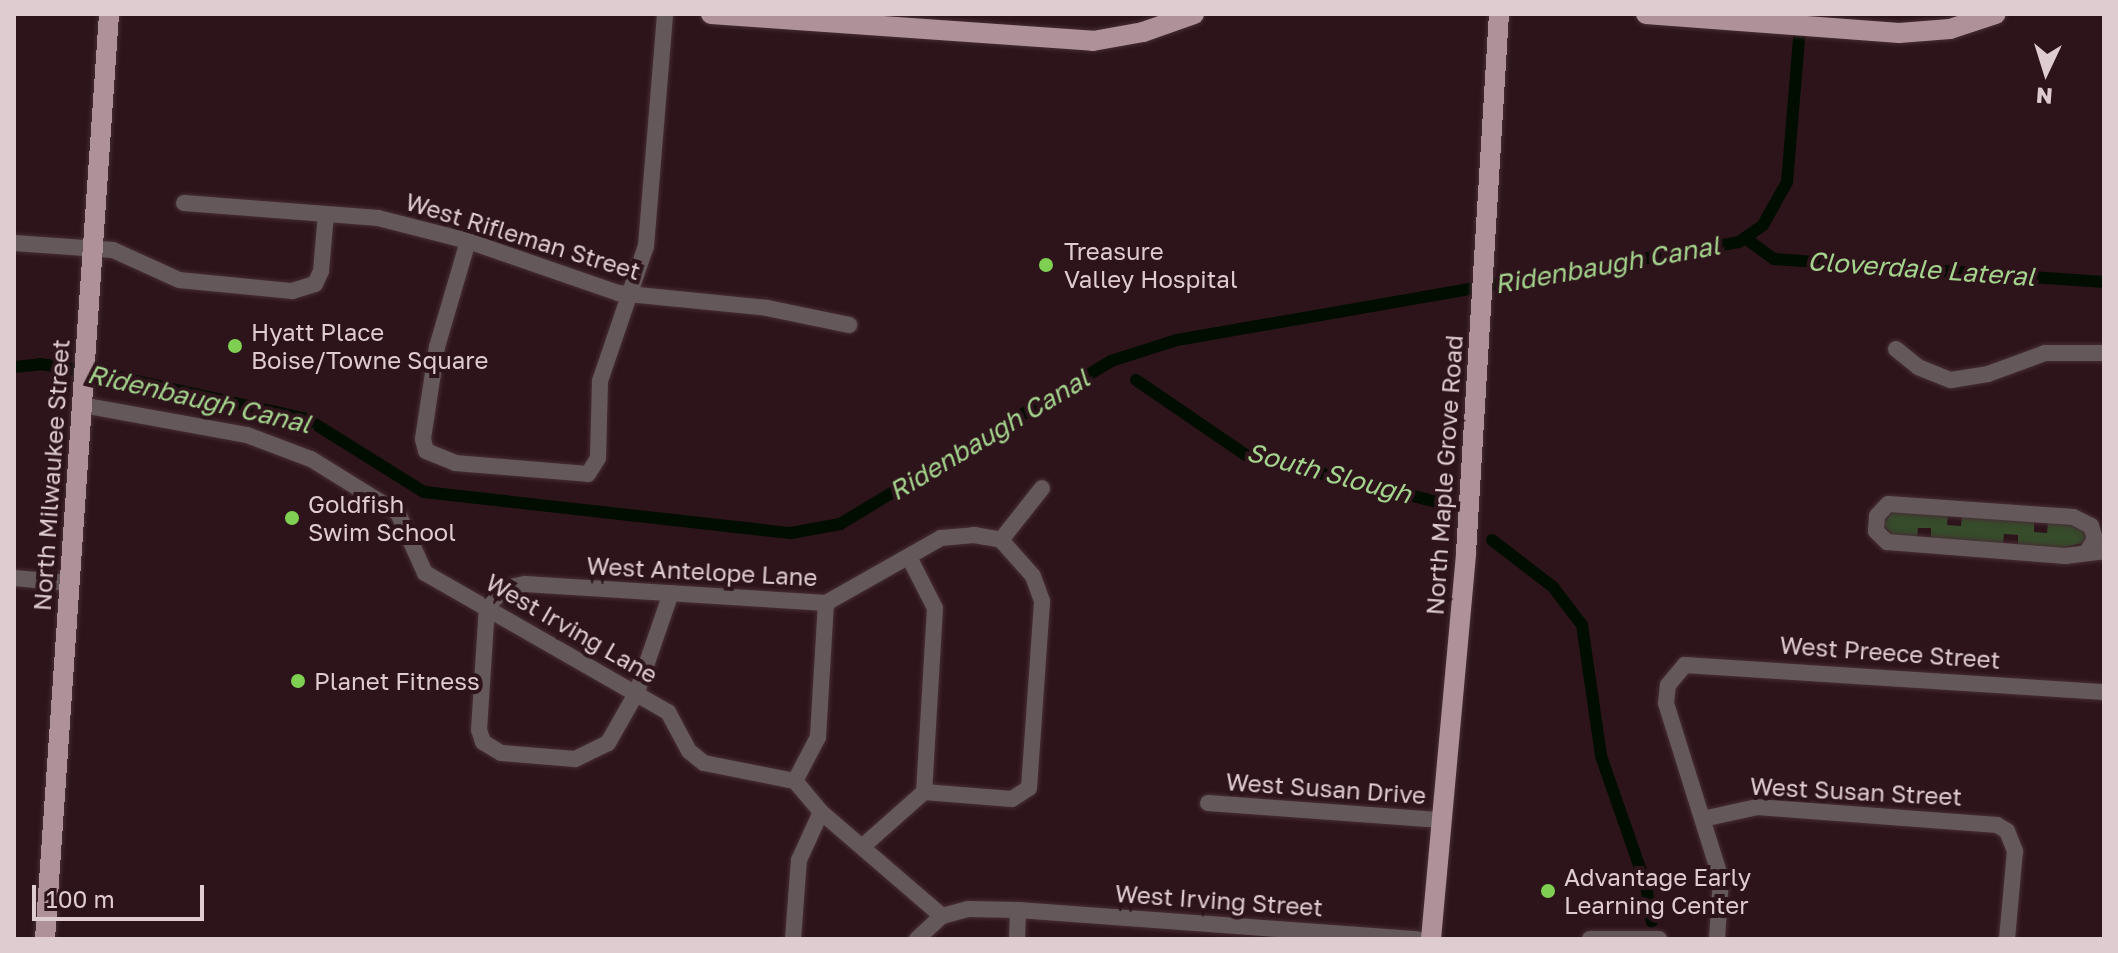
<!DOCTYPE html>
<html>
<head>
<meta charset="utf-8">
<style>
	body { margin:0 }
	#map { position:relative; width:2118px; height:953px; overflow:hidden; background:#2d141b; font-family:"Golos Text",sans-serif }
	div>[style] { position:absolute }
	.green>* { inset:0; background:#364c2b }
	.canal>* { height:12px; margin:-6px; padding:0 6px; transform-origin:6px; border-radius:6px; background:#000d00 }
	.roads { filter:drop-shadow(0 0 2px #462e34) drop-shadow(0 0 2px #462e34) }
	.minor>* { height:16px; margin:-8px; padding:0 8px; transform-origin:8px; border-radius:8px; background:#65585b }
	.major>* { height:20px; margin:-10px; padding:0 10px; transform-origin:10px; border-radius:10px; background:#af9299 }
	.dots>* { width:22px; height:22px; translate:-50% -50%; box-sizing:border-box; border:4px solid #2d141b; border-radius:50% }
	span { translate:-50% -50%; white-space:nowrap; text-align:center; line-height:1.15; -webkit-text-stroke:8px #2d141b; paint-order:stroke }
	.street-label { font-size:24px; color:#deccd0 }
	.poi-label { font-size:24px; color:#deccd0 }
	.left { translate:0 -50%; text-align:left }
	.water-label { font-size:26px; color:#a4d48d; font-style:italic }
	.frame { position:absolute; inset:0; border:16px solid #deccd0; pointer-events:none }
	.north { position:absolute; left:2006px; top:32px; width:80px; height:80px; -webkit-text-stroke:6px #2d141b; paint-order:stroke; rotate:184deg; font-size:22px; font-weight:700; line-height:32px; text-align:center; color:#deccd0 }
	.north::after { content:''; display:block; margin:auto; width:28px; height:36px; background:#deccd0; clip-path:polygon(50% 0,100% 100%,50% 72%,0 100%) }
	.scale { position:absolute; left:32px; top:885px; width:172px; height:36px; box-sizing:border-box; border:4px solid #deccd0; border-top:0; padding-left:10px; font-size:24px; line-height:28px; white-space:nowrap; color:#deccd0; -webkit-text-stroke:6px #2d141b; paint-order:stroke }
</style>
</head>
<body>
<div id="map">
	<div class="green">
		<i style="clip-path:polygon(1892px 512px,1948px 515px,1947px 525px,1961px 526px,1962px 516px,2034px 521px,2034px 532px,2047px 533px,2048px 522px,2081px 526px,2088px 535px,2082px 543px,2061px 548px,2018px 545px,2018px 535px,2004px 534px,2003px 544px,1931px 539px,1931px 528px,1918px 528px,1917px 538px,1893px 536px,1883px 524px)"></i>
	</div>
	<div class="canal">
		<i style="left:1745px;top:238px;width:36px;rotate:36deg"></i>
		<i style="left:1774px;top:259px;width:331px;rotate:4deg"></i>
		<i style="left:14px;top:367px;width:27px;rotate:-6deg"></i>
		<i style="left:41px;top:364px;width:79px;rotate:9.5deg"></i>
		<i style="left:119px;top:377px;width:193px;rotate:12.6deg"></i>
		<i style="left:307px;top:419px;width:138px;rotate:32deg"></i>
		<i style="left:424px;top:492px;width:369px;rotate:6.4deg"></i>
		<i style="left:791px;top:533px;width:50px;rotate:-10.4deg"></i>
		<i style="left:840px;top:524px;width:316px;rotate:-31deg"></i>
		<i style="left:1111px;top:361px;width:69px;rotate:-17.7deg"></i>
		<i style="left:1177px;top:340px;width:570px;rotate:-9.89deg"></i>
		<i style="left:1739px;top:242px;width:29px;rotate:-35deg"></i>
		<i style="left:1763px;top:225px;width:49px;rotate:-60.8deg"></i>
		<i style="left:1787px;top:182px;width:169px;rotate:-85.2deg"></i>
		<i style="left:1136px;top:380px;width:133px;rotate:34.3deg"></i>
		<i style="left:1246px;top:455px;width:206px;rotate:13.8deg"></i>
		<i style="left:1492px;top:540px;width:77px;rotate:37.6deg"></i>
		<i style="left:1553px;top:587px;width:48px;rotate:52.7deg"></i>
		<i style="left:1582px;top:625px;width:132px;rotate:81.7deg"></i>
		<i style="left:1601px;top:756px;width:137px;rotate:70.8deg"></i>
		<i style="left:1646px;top:885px;width:37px;rotate:81deg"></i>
	</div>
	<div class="roads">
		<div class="minor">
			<i style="left:184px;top:203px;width:195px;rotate:4.4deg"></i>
			<i style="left:378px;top:218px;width:93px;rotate:14.3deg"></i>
			<i style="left:468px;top:241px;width:159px;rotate:19.1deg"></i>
			<i style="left:618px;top:293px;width:150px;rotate:5.7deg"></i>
			<i style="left:767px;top:308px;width:84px;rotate:11.7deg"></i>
			<i style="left:468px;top:241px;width:110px;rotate:106.3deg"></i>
			<i style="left:437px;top:347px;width:93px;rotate:98.7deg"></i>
			<i style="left:423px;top:439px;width:12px;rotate:76deg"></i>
			<i style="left:426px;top:451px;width:31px;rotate:22deg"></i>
			<i style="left:455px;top:463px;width:133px;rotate:4.7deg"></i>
			<i style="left:588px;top:474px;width:19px;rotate:-58deg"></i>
			<i style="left:598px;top:458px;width:77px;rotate:-88.5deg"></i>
			<i style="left:600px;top:381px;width:143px;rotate:-71.2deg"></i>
			<i style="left:646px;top:246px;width:233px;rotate:-85.3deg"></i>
			<i style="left:14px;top:243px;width:99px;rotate:4deg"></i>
			<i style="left:113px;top:250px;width:72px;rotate:24.4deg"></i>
			<i style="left:179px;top:280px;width:114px;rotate:5.6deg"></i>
			<i style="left:292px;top:291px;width:24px;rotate:-17deg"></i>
			<i style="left:315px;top:284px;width:14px;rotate:-65deg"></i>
			<i style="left:321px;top:271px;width:57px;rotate:-85deg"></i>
			<i style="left:1896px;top:349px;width:28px;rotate:39deg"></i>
			<i style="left:1918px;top:367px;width:35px;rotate:22deg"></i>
			<i style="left:1951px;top:380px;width:37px;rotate:-9deg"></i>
			<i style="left:1988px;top:374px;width:61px;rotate:-20.2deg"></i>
			<i style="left:2045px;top:353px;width:59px"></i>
			<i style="left:82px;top:405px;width:168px;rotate:10.3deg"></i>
			<i style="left:247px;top:435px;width:68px;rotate:20.6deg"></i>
			<i style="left:311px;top:459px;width:102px;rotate:31.8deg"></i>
			<i style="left:398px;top:513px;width:66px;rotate:65.8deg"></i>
			<i style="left:425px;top:573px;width:280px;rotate:29.8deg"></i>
			<i style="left:668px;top:712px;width:44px;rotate:61.7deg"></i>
			<i style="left:689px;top:751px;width:19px;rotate:39deg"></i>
			<i style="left:704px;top:763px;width:93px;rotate:11.2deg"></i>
			<i style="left:795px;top:781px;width:40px;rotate:50deg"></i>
			<i style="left:821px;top:812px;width:160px;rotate:40.7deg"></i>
			<i style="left:942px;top:916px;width:27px;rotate:-15deg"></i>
			<i style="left:968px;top:909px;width:50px;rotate:1.1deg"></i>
			<i style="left:1018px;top:910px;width:400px;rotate:4.2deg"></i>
			<i style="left:1001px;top:540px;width:66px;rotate:-51.7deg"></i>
			<i style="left:2088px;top:550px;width:13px;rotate:-58deg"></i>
			<i style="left:2095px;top:539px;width:14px;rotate:-107deg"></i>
			<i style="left:2091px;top:526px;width:20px;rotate:-153deg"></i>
			<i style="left:2073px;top:517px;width:185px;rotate:-176deg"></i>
			<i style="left:1888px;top:504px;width:16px;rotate:133deg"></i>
			<i style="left:1877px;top:516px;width:15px;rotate:94deg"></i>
			<i style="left:1876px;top:531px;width:16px;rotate:45deg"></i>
			<i style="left:1887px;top:542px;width:179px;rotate:4.5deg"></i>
			<i style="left:2065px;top:556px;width:39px;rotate:-7deg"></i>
			<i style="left:909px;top:557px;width:57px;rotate:63deg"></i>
			<i style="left:935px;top:608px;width:184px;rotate:93.4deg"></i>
			<i style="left:14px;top:578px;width:56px;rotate:5.1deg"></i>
			<i style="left:671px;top:593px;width:105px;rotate:109deg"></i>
			<i style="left:637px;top:692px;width:59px;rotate:119.6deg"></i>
			<i style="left:608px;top:743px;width:37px;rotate:154deg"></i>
			<i style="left:575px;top:759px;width:74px;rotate:-175.4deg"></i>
			<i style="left:501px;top:753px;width:21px;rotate:-149deg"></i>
			<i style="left:483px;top:742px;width:13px;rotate:-108deg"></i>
			<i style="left:479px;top:730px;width:124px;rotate:-86.3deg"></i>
			<i style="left:487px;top:606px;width:26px;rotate:-43deg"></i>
			<i style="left:506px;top:588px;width:19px;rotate:-12deg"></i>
			<i style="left:525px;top:584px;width:302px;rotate:3.6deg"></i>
			<i style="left:826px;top:603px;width:132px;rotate:-29.5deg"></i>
			<i style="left:941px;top:538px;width:33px;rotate:-5deg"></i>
			<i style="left:974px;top:535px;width:27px;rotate:10deg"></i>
			<i style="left:795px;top:781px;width:50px;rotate:-62.4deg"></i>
			<i style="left:818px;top:737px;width:134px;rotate:-86.6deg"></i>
			<i style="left:1208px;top:803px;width:234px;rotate:4.2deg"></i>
			<i style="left:1703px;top:819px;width:55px;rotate:-12.5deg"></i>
			<i style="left:1757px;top:807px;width:241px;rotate:4.3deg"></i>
			<i style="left:1997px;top:825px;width:12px;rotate:31deg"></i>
			<i style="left:2007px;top:831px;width:22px;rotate:68deg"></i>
			<i style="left:2015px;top:851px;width:88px;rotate:95.2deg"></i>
			<i style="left:862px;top:847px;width:83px;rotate:-41.6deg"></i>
			<i style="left:924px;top:792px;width:88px;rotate:4.5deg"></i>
			<i style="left:1012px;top:799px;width:20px;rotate:-33deg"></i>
			<i style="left:1029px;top:788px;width:187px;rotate:-86deg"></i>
			<i style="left:1042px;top:601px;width:27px;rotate:-110deg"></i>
			<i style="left:1033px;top:576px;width:48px;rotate:-131.6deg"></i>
			<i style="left:793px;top:939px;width:79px;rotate:-85.7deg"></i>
			<i style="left:799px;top:860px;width:53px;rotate:-65.4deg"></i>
			<i style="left:917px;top:939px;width:34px;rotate:-43deg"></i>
			<i style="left:1017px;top:939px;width:29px;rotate:-88deg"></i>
			<i style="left:1590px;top:939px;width:69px"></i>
			<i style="left:1717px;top:939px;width:60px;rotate:-86.2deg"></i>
			<i style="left:1721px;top:879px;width:184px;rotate:-107.4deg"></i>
			<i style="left:1666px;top:703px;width:18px;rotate:-84deg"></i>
			<i style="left:1668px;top:685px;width:26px;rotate:-50deg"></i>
			<i style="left:1685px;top:665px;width:420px;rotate:3.7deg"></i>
		</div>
		<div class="major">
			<i style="left:711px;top:14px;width:383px;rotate:4deg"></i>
			<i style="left:1093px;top:41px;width:51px;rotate:-10.2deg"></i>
			<i style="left:1143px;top:32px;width:54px;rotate:-19.4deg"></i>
			<i style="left:1646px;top:14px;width:254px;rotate:4.3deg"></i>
			<i style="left:1899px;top:33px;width:51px;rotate:-4.5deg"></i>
			<i style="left:1950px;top:29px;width:48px;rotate:-18.1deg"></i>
			<i style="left:45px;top:939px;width:927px;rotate:-86.04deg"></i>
			<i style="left:1431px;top:939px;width:388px;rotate:-84.8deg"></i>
			<i style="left:1466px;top:553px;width:540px;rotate:-86.5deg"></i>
		</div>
	</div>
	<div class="dots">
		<i style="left:1046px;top:265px;background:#7fd052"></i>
		<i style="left:235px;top:346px;background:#7fd052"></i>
		<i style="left:292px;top:518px;background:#7fd052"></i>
		<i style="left:298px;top:681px;background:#7fd052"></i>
		<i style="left:1548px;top:891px;background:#7fd052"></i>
	</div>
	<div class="street-label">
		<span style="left:523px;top:236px;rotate:17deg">West Rifleman Street</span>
		<span style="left:51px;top:475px;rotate:-86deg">North Milwaukee Street</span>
		<span style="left:1444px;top:475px;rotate:-86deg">North Maple Grove Road</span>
		<span style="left:702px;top:571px;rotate:3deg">West Antelope Lane</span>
		<span style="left:572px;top:628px;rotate:30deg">West Irving Lane</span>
		<span style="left:1890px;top:652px;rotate:4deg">West Preece Street</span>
		<span style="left:1326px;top:788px;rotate:4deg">West Susan Drive</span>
		<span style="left:1856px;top:791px;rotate:3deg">West Susan Street</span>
		<span style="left:1219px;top:900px;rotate:4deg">West Irving Street</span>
	</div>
	<div class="poi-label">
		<span class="left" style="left:1064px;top:265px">Treasure<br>Valley Hospital</span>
		<span class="left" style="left:251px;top:346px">Hyatt Place<br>Boise/Towne Square</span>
		<span class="left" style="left:308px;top:518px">Goldfish<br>Swim School</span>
		<span class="left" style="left:314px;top:681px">Planet Fitness</span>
		<span class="left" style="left:1564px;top:891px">Advantage Early<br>Learning Center</span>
	</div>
	<div class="water-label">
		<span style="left:1607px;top:265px;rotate:-10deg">Ridenbaugh Canal</span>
		<span style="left:1921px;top:269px;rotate:4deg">Cloverdale Lateral</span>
		<span style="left:199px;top:399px;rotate:13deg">Ridenbaugh Canal</span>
		<span style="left:989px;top:435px;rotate:-31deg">Ridenbaugh Canal</span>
		<span style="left:1329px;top:473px;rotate:15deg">South Slough</span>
	</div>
	<div class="frame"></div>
	<div class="north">N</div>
	<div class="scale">100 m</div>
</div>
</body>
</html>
